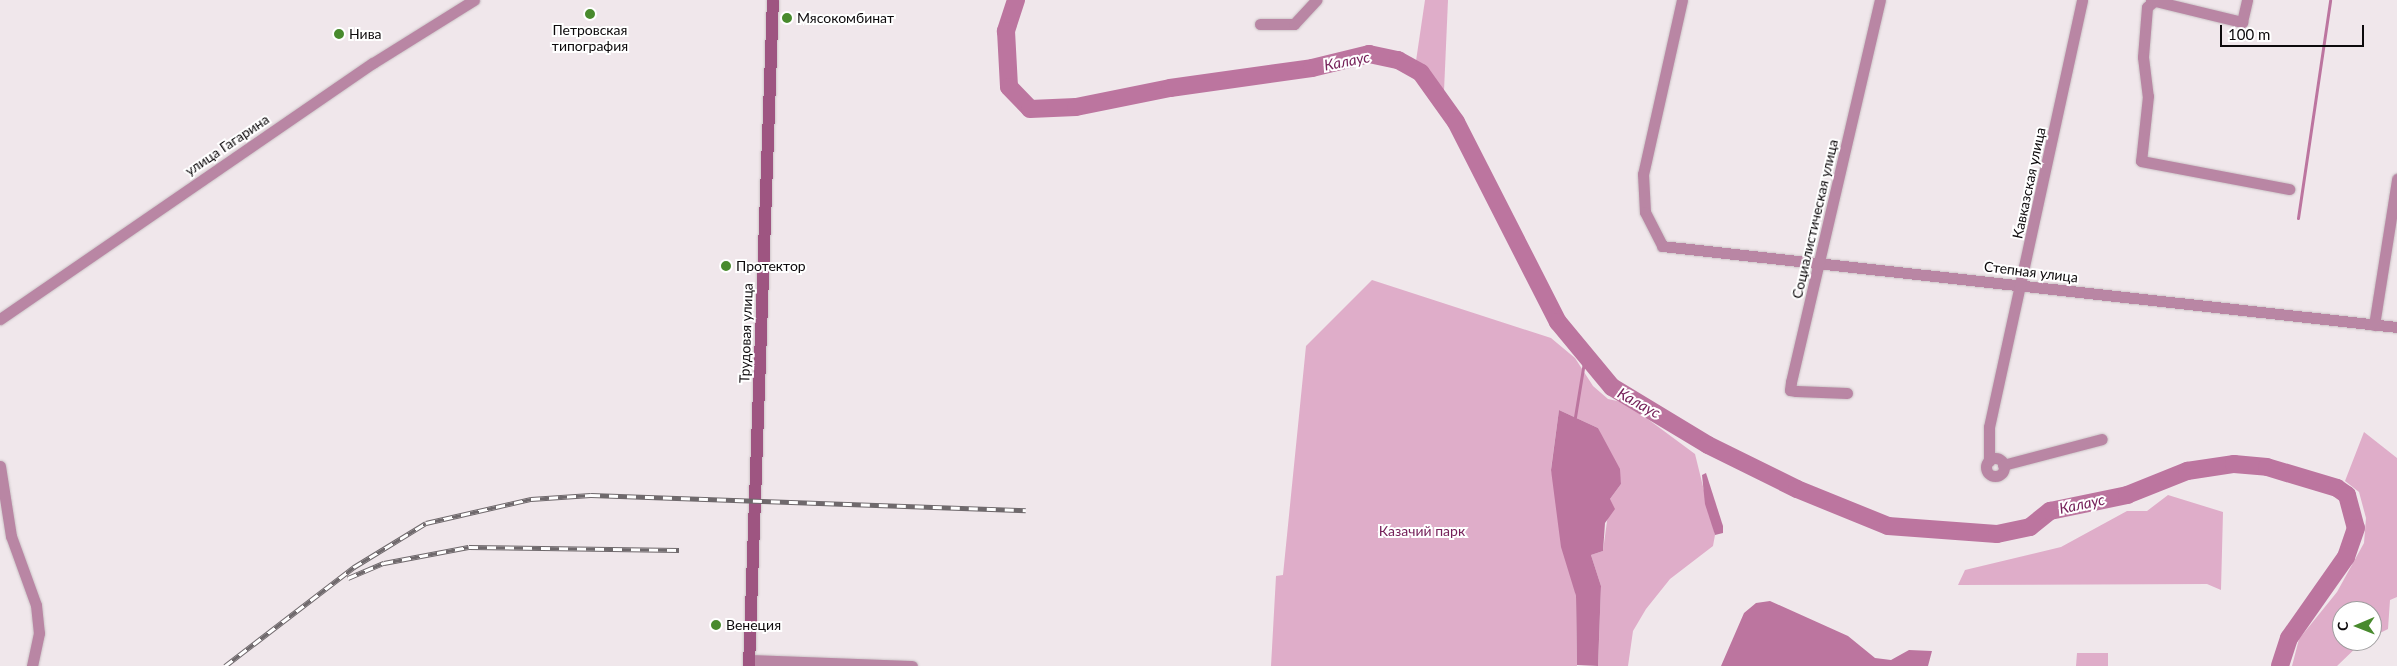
<!DOCTYPE html>
<html>
<head>
<meta charset="utf-8">
<style>
	body { margin:0 }
	#map { position:relative; width:2397px; height:666px; overflow:hidden; background:#f0e7eb; font-family:Lato,sans-serif }
	div>[style] { position:absolute }
	.green>* { inset:0; background:#dfadc9 }
	.water>* { inset:0; background:#bc759f }
	.stream>* { height:3px; margin:-1.5px; padding:0 1.5px; transform-origin:1.5px; border-radius:1.5px; background:#bc759f }
	.river>* { height:18px; margin:-9px; padding:0 9px; transform-origin:9px; border-radius:9px; background:#bc759f }
	.roads { filter:drop-shadow(0 0 1px #ccc4c7) drop-shadow(0 0 1px #ccc4c7) }
	.minor>* { height:11px; margin:-5.5px; padding:0 5.5px; transform-origin:5.5px; border-radius:5.5px; background:#b986a4 }
	.minor>.ring { margin:-5.5px; padding:0; box-sizing:content-box; background:none; border:11px solid #b986a4; border-radius:50% }
	.secondary>* { height:12px; margin:-6px; padding:0 6px; transform-origin:6px; border-radius:6px; background:#9e5581 }
	.rail>* { height:5px; margin-top:-2.5px; transform-origin:0; background:repeating-linear-gradient(90deg,#fff 0 9px,#6f696c 0 18px); box-sizing:border-box; border-block:1px solid #6f696c }
	.dots>* { width:14px; height:14px; translate:-50% -50%; box-sizing:border-box; border:2px solid #fff; border-radius:50% }
	span { translate:-50% -50%; white-space:nowrap; text-align:center; line-height:1.15; -webkit-text-stroke:4px #fff; paint-order:stroke }
	.poi-label { font-size:14px; color:#0d0a0c }
	.left { translate:0 -50%; text-align:left }
	.street-label { font-size:14px; color:#0d0a0c }
	.park-label { font-size:14px; color:#76225a }
	.water-label { font-size:15px; color:#76225a; font-style:italic }
	.north { position:absolute; left:2332px; top:601px; width:50px; height:50px; box-sizing:border-box; background:#fff; border:1px solid #9e9d9e; border-radius:50%; rotate:269deg; font-size:14px; font-weight:700; line-height:20px; text-align:center; color:#0d0a0c }
	.north::after { content:''; display:block; margin:auto; width:18px; height:22px; background:#488a2d; clip-path:polygon(50% 0,100% 100%,50% 72%,0 100%) }
	.scale { position:absolute; left:2220px; top:25px; width:144px; height:22px; box-sizing:border-box; border:2px solid #0d0a0c; border-top:0; padding-left:6px; font-size:15px; line-height:18px; white-space:nowrap; color:#0d0a0c; -webkit-text-stroke:4px #fff; paint-order:stroke }
</style>
</head>
<body>
<div id="map">
	<div class="green">
		<i style="clip-path:polygon(1425px 0,1448px 0,1444px 91px,1416px 61px)"></i>
		<i style="clip-path:polygon(1372px 280px,1551px 338px,1575px 358px,1593px 386px,1608px 399px,1626px 403px,1695px 454px,1715px 535px,1713px 546px,1670px 579px,1646px 609px,1633px 631px,1628px 666px,1598px 666px,1601px 586px,1591px 555px,1603px 551px,1610px 499px,1621px 484px,1620px 478px,1598px 428px,1559px 410px,1551px 469px,1576px 596px,1577px 666px,1271px 666px,1276px 576px,1283px 575px,1306px 346px)"></i>
		<i style="clip-path:polygon(2364px 432px,2397px 458px,2397px 597px,2390px 600px,2388px 629px,2372px 637px,2372px 611px,2342px 611px,2342px 641px,2363px 641px,2337px 666px,2292px 666px,2299px 639px,2337px 592px,2364px 543px,2366px 518px,2359px 492px,2345px 481px)"></i>
		<i style="clip-path:polygon(2168px 495px,2223px 512px,2221px 590px,2207px 584px,1958px 585px,1965px 570px,2061px 547px,2127px 511px,2147px 511px)"></i>
		<i style="clip-path:polygon(2077px 653px,2108px 653px,2108px 666px,2076px 666px)"></i>
	</div>
	<div class="water">
		<i style="clip-path:polygon(1559px 410px,1598px 428px,1620px 469px,1621px 484px,1610px 499px,1615px 509px,1605px 523px,1603px 551px,1591px 555px,1601px 586px,1598px 666px,1577px 665px,1576px 596px,1561px 547px,1551px 470px)"></i>
		<i style="clip-path:polygon(1706px 473px,1723px 526px,1723px 533px,1715px 535px,1705px 504px,1702px 475px)"></i>
		<i style="clip-path:polygon(1770px 601px,1848px 636px,1875px 658px,1891px 660px,1909px 650px,1932px 651px,1928px 666px,1721px 666px,1744px 613px,1756px 603px)"></i>
	</div>
	<div class="stream">
		<i style="left:2298px;top:218px;width:220px;rotate:-81.6deg"></i>
		<i style="left:1575px;top:417px;width:62px;rotate:-80.7deg"></i>
	</div>
	<div class="river">
		<i style="left:1016px;top:0;width:33px;rotate:108deg"></i>
		<i style="left:1006px;top:31px;width:56px;rotate:86.9deg"></i>
		<i style="left:1009px;top:87px;width:30px;rotate:46deg"></i>
		<i style="left:1030px;top:109px;width:46px;rotate:-2.5deg"></i>
		<i style="left:1076px;top:107px;width:96px;rotate:-11.4deg"></i>
		<i style="left:1170px;top:88px;width:143px;rotate:-8deg"></i>
		<i style="left:1312px;top:68px;width:59px;rotate:-13.8deg"></i>
		<i style="left:1369px;top:54px;width:30px;rotate:12deg"></i>
		<i style="left:1398px;top:60px;width:26px;rotate:29deg"></i>
		<i style="left:1421px;top:73px;width:60px;rotate:54.5deg"></i>
		<i style="left:1456px;top:122px;width:225px;rotate:63deg"></i>
		<i style="left:1558px;top:322px;width:85px;rotate:50.3deg"></i>
		<i style="left:1612px;top:387px;width:112px;rotate:31.1deg"></i>
		<i style="left:1708px;top:445px;width:99px;rotate:26.3deg"></i>
		<i style="left:1797px;top:489px;width:98px;rotate:22.1deg"></i>
		<i style="left:1888px;top:526px;width:109px;rotate:4.2deg"></i>
		<i style="left:1997px;top:534px;width:34px;rotate:-12deg"></i>
		<i style="left:2030px;top:527px;width:26px;rotate:-39deg"></i>
		<i style="left:2050px;top:511px;width:79px;rotate:-11.7deg"></i>
		<i style="left:2127px;top:495px;width:65px;rotate:-21.8deg"></i>
		<i style="left:2187px;top:471px;width:48px;rotate:-8.5deg"></i>
		<i style="left:2234px;top:464px;width:33px;rotate:5deg"></i>
		<i style="left:2267px;top:467px;width:73px;rotate:16.7deg"></i>
		<i style="left:2337px;top:488px;width:12px;rotate:35deg"></i>
		<i style="left:2347px;top:495px;width:34px;rotate:75deg"></i>
		<i style="left:2356px;top:528px;width:31px;rotate:109deg"></i>
		<i style="left:2346px;top:557px;width:99px;rotate:125.1deg"></i>
		<i style="left:2289px;top:638px;width:29px;rotate:108deg"></i>
	</div>
	<div class="roads">
		<div class="minor">
			<i style="left:1682px;top:0;width:178px;rotate:102.6deg"></i>
			<i style="left:1643px;top:174px;width:38px;rotate:87deg"></i>
			<i style="left:1645px;top:212px;width:38px;rotate:63deg"></i>
			<i style="left:1662px;top:246px;width:739px;rotate:6.29deg"></i>
			<i style="left:2151px;top:0;width:94px;rotate:13.6deg"></i>
			<i style="left:2242px;top:22px;width:23px;rotate:-77deg"></i>
			<i style="left:2154px;top:1px;width:9px;rotate:139deg"></i>
			<i style="left:2147px;top:7px;width:50px;rotate:94.6deg"></i>
			<i style="left:2143px;top:57px;width:39px;rotate:83deg"></i>
			<i style="left:2148px;top:96px;width:65px;rotate:96.1deg"></i>
			<i style="left:2141px;top:161px;width:151px;rotate:10.7deg"></i>
			<i style="left:1260px;top:24px;width:34px"></i>
			<i style="left:1294px;top:24px;width:33px;rotate:-47deg"></i>
			<i style="left:0;top:319px;width:452px;rotate:-34.5deg"></i>
			<i style="left:373px;top:63px;width:119px;rotate:-32deg"></i>
			<i style="left:2374px;top:325px;width:148px;rotate:-81deg"></i>
			<i style="left:1847px;top:393px;width:51px;rotate:-177.8deg"></i>
			<i style="left:1796px;top:391px;width:6px;rotate:-171deg"></i>
			<i style="left:1790px;top:390px;width:8px;rotate:-83deg"></i>
			<i style="left:1791px;top:382px;width:392px;rotate:-76.9deg"></i>
			<i class="ring" style="left:1986px;top:458px;width:7px;height:7px"></i>
			<i style="left:1989px;top:461px;width:34px;rotate:-90deg"></i>
			<i style="left:1989px;top:427px;width:437px;rotate:-77.7deg"></i>
			<i style="left:2003px;top:465px;width:102px;rotate:-14.7deg"></i>
			<i style="left:0;top:466px;width:71px;rotate:81.1deg"></i>
			<i style="left:11px;top:536px;width:73px;rotate:70.1deg"></i>
			<i style="left:36px;top:605px;width:28px;rotate:84deg"></i>
			<i style="left:39px;top:633px;width:34px;rotate:102deg"></i>
			<i style="left:749px;top:660px;width:163px;rotate:2.1deg"></i>
		</div>
		<div class="secondary">
			<i style="left:749px;top:666px;width:666px;rotate:-87.94deg"></i>
		</div>
	</div>
	<div class="rail">
		<i style="left:348px;top:578px;width:39px;rotate:-23deg"></i>
		<i style="left:384px;top:563px;width:86px;rotate:-10.7deg"></i>
		<i style="left:469px;top:547px;width:210px;rotate:0.8deg"></i>
		<i style="left:225px;top:666px;width:163px;rotate:-37.5deg"></i>
		<i style="left:354px;top:567px;width:84px;rotate:-31.4deg"></i>
		<i style="left:426px;top:523px;width:108px;rotate:-12.9deg"></i>
		<i style="left:531px;top:499px;width:60px;rotate:-3.8deg"></i>
		<i style="left:591px;top:495px;width:435px;rotate:2deg"></i>
	</div>
	<div class="dots">
		<i style="left:590px;top:14px;background:#488a2d"></i>
		<i style="left:787px;top:18px;background:#488a2d"></i>
		<i style="left:339px;top:34px;background:#488a2d"></i>
		<i style="left:726px;top:266px;background:#488a2d"></i>
		<i style="left:716px;top:625px;background:#488a2d"></i>
	</div>
	<div class="poi-label">
		<span class="left" style="left:797px;top:18px">Мясокомбинат</span>
		<span style="left:590px;top:38px">Петровская<br>типография</span>
		<span class="left" style="left:349px;top:34px">Нива</span>
		<span class="left" style="left:736px;top:266px">Протектор</span>
		<span class="left" style="left:726px;top:625px">Венеция</span>
	</div>
	<div class="street-label">
		<span style="left:227px;top:145px;rotate:-34deg">улица Гагарина</span>
		<span style="left:2029px;top:183px;rotate:-78deg">Кавказская улица</span>
		<span style="left:1815px;top:219px;rotate:-77deg">Социалистическая улица</span>
		<span style="left:2031px;top:272px;rotate:7deg">Степная улица</span>
		<span style="left:746px;top:333px;rotate:-88deg">Трудовая улица</span>
	</div>
	<div class="park-label">
		<span style="left:1422px;top:531px">Казачий парк</span>
	</div>
	<div class="water-label">
		<span style="left:1347px;top:61px;rotate:-11deg">Калаус</span>
		<span style="left:1639px;top:403px;rotate:29deg">Калаус</span>
		<span style="left:2082px;top:504px;rotate:-12deg">Калаус</span>
	</div>
	<div class="north">С</div>
	<div class="scale">100 m</div>
</div>
</body>
</html>
